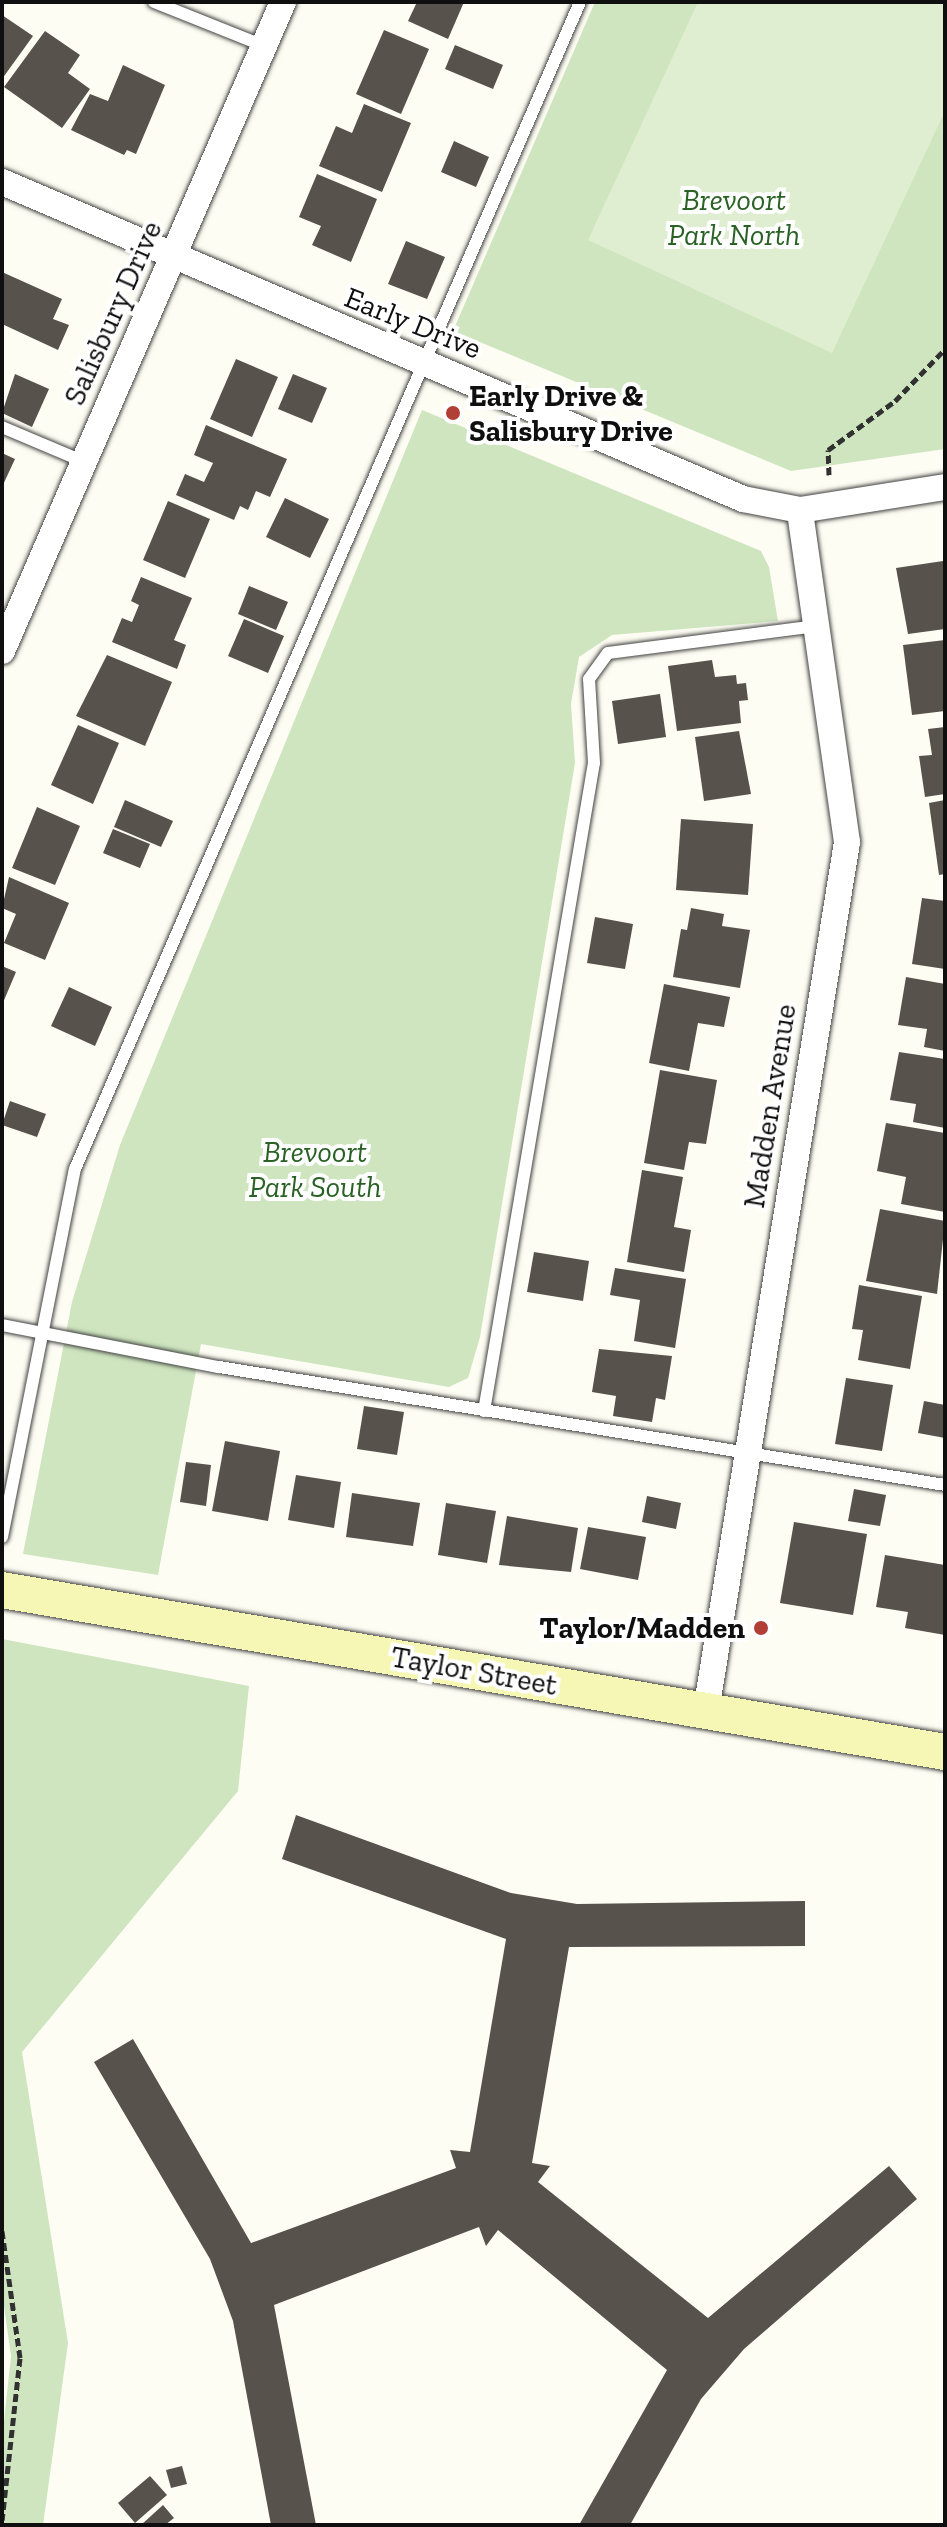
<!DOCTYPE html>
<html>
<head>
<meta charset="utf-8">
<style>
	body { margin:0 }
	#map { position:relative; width:947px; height:2527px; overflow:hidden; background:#fefdf3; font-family:"Zilla Slab",serif }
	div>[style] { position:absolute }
	.green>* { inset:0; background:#cee5bf }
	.pitch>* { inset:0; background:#dfeed0 }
	.building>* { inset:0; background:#57524c }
	.path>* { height:5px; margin-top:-2.5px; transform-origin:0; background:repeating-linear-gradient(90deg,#313131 0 8px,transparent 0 12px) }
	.roads { filter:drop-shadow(0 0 2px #424242) drop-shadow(0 0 2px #424242) }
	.service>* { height:12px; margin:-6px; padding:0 6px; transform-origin:6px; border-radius:6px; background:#fff }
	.minor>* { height:26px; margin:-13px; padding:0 13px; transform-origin:13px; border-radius:13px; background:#fff }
	.secondary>* { height:36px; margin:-18px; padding:0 18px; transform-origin:18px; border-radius:18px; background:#f6f7b4 }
	.dots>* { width:22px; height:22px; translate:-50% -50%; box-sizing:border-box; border:4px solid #fff; border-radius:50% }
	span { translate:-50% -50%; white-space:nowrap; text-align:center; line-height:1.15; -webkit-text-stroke:8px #fff; paint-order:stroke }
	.park-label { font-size:30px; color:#2a6125; font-style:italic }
	.street-label { font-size:30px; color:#0f0f0f }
	.poi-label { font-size:30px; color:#0f0f0f; font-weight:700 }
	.left { translate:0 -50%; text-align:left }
	.right { translate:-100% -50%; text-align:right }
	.frame { position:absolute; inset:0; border:4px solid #0f0f0f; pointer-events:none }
</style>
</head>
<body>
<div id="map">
	<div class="green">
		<i style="clip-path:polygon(595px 2px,945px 2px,945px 449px,791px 471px,453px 331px)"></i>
		<i style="clip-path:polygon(422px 410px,761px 551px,769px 567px,778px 621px,612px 635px,579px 657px,571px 704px,575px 763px,480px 1337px,468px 1378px,449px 1387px,201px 1344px,158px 1575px,23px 1554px,72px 1302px,120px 1145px)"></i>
		<i style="clip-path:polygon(2px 1639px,249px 1686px,238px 1791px,22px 2052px,68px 2343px,43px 2525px,2px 2525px,2px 2440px,11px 2356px,2px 2292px)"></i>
	</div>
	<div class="pitch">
		<i style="clip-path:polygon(698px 2px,945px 2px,945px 111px,832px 353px,588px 240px)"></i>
	</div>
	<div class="building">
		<i style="clip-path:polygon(417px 2px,464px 2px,448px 39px,408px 21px)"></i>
		<i style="clip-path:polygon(2px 15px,33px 36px,2px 79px)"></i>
		<i style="clip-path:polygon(384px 30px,429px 49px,401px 114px,356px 94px)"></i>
		<i style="clip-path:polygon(45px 31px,80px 55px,68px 73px,90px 89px,62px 128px,4px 87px)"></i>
		<i style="clip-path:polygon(455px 45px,503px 65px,493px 89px,445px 69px)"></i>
		<i style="clip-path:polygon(123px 65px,165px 85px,136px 154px,127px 150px,124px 155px,71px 130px,90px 94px,108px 101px)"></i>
		<i style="clip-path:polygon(364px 104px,411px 123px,382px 192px,319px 166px,336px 126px,352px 133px)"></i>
		<i style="clip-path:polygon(454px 141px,489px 157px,476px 187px,441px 172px)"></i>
		<i style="clip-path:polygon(317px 174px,377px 199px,351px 262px,312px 245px,321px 226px,299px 217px)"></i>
		<i style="clip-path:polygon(406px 241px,445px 257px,427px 299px,388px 284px)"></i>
		<i style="clip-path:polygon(2px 272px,62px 299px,53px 319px,69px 325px,58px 350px,2px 324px)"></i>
		<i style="clip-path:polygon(236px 359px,278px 377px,252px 437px,210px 419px)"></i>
		<i style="clip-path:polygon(15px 374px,49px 389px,32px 427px,2px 413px)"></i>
		<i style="clip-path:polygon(293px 374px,327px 388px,312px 423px,278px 409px)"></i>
		<i style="clip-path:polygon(206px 425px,287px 459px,270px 497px,256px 491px,248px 510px,240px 506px,234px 520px,176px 495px,185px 474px,204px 482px,213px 463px,194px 455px)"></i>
		<i style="clip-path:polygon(2px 453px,15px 459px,2px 487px)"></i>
		<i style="clip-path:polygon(285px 498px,329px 519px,310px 558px,266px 537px)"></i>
		<i style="clip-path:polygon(168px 501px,210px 519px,185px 578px,143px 560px)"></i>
		<i style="clip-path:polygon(943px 561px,945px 629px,908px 634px,896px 568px)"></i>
		<i style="clip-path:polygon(141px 577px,192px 598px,174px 640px,186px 645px,177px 669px,112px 642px,122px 618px,132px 622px,139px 605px,131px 601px)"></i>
		<i style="clip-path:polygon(249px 586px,288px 602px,276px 630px,238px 614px)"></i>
		<i style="clip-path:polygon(244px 619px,284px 636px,268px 673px,228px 656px)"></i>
		<i style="clip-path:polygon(945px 640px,945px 711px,912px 715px,903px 645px)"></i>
		<i style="clip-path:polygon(107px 655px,172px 682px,145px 746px,76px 716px)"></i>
		<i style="clip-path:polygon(712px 660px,715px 677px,736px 675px,737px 684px,746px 683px,748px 700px,739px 701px,741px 723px,677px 731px,668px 666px)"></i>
		<i style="clip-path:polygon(660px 694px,666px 737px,618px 744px,612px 701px)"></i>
		<i style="clip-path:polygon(78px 725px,119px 743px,93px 804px,51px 785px)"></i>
		<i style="clip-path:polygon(945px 727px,945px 794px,925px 797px,919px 756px,932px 755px,928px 729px)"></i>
		<i style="clip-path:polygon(739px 731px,751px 794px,704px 801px,695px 737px)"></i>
		<i style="clip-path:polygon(125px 800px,173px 821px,161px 847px,114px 827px)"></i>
		<i style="clip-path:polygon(945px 800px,945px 874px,939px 875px,929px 803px)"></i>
		<i style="clip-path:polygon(37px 807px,80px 826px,55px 885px,12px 868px)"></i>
		<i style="clip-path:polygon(681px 819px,753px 824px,748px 895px,676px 890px)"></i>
		<i style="clip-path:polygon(113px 829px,150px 844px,140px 868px,103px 853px)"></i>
		<i style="clip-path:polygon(9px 877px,69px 903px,45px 960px,4px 943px,16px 914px,2px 908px)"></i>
		<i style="clip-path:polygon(922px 898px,945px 901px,945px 969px,912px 964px)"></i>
		<i style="clip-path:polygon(691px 908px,724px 914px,722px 926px,750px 930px,740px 988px,673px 977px,681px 929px,687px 930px)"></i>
		<i style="clip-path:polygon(595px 917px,633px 924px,625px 969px,587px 963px)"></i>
		<i style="clip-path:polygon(2px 966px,16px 972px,2px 1005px)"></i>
		<i style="clip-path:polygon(906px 977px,945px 984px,945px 1051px,924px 1047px,927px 1029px,898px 1025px)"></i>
		<i style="clip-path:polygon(664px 984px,730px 997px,724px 1027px,698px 1023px,689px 1071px,649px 1063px)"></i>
		<i style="clip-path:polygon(69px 987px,112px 1007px,95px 1046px,51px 1026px)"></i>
		<i style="clip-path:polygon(899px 1052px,945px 1059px,945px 1128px,913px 1122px,916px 1104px,890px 1100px)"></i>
		<i style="clip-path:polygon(660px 1070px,717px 1080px,706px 1144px,689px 1142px,684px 1170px,644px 1163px)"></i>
		<i style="clip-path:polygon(10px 1101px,46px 1114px,37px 1137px,2px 1125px)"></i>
		<i style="clip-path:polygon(886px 1123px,945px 1133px,945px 1212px,901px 1204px,906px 1177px,877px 1171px)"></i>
		<i style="clip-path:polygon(642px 1170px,683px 1177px,674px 1227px,691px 1230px,684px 1272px,627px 1262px)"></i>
		<i style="clip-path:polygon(880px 1209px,945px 1221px,937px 1294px,866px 1281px)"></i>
		<i style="clip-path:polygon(534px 1252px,589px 1261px,583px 1301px,527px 1292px)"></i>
		<i style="clip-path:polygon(615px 1268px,686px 1279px,675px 1348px,634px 1341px,640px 1300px,610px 1295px)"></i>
		<i style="clip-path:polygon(859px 1285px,922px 1296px,910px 1369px,858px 1360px,863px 1330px,852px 1329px)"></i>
		<i style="clip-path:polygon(599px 1349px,672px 1356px,665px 1400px,656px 1398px,652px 1422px,613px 1416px,616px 1396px,592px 1392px)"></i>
		<i style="clip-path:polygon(846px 1378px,893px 1385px,882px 1451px,835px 1444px)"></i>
		<i style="clip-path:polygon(924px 1401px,945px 1405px,945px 1438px,918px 1433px)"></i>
		<i style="clip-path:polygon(364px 1406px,404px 1412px,397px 1455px,357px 1449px)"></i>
		<i style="clip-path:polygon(225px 1441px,280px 1451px,268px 1521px,212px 1511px)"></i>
		<i style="clip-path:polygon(186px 1462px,211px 1465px,206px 1506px,180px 1502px)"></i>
		<i style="clip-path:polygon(296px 1475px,341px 1482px,334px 1528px,288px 1520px)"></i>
		<i style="clip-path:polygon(854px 1489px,886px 1495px,880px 1526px,848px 1521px)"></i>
		<i style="clip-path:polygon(352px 1493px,420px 1503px,413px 1546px,346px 1537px)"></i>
		<i style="clip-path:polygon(647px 1496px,681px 1503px,676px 1529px,642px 1522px)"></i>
		<i style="clip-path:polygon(446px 1503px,496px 1511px,487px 1563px,438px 1555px)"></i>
		<i style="clip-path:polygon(507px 1516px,578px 1528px,571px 1572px,499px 1565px)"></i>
		<i style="clip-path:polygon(794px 1522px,867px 1534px,853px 1615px,780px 1603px)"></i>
		<i style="clip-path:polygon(588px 1527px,646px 1537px,638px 1580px,580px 1569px)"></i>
		<i style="clip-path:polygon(885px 1555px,945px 1565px,945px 1635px,905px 1628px,908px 1612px,876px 1607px)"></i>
		<i style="clip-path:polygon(296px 1815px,511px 1893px,577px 1904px,805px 1901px,805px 1946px,569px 1947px,532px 2163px,550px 2166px,538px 2182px,708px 2318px,889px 2166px,917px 2199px,744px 2349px,701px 2399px,630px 2525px,579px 2525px,667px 2370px,498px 2230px,486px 2246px,479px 2227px,274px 2305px,316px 2525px,271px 2525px,233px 2321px,210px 2259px,94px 2062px,133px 2039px,251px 2243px,456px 2168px,450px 2150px,470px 2152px,506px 1939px,282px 1859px)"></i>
		<i style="clip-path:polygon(182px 2466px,187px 2484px,171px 2488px,166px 2470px)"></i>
		<i style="clip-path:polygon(150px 2476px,167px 2495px,135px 2523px,118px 2503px)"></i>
		<i style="clip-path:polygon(163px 2505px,174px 2518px,165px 2525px,141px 2525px)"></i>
	</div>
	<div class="path">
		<i style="left:829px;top:475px;width:25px;rotate:-92deg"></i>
		<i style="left:828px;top:450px;width:83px;rotate:-36.2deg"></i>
		<i style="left:895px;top:401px;width:72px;rotate:-46.1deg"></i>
		<i style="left:2px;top:2231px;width:128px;rotate:81.9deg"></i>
		<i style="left:20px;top:2358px;width:163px;rotate:96.3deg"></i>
	</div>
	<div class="roads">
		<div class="service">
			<i style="left:154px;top:2px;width:118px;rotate:21.8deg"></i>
			<i style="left:2px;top:427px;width:87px;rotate:23deg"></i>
			<i style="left:2px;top:1325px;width:221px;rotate:11deg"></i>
			<i style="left:219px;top:1367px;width:736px;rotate:9.23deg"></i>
			<i style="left:484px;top:1411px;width:657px;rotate:-80.37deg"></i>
			<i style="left:594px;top:763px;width:84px;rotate:-93.4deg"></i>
			<i style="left:589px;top:679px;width:32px;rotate:-54deg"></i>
			<i style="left:608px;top:653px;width:210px;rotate:-7.4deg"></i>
			<i style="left:2px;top:1537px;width:375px;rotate:-78.8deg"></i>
			<i style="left:75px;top:1169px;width:1272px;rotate:-66.6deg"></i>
		</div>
		<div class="minor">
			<i style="left:2px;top:182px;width:806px;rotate:23.16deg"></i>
			<i style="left:743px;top:499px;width:58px;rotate:10.9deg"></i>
			<i style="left:800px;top:510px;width:147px;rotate:-9deg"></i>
			<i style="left:2px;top:651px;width:707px;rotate:-66.59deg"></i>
			<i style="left:706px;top:1711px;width:880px;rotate:-80.78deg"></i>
			<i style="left:847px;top:842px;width:335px;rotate:-98.1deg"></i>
		</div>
		<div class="secondary">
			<i style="left:2px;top:1590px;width:957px;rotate:9.75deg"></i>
		</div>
	</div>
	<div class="dots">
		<i style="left:453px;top:413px;background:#b13f35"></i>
		<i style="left:761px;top:1628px;background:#b13f35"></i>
	</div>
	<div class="park-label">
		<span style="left:734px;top:217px">Brevoort<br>Park North</span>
		<span style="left:315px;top:1169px">Brevoort<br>Park South</span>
	</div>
	<div class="street-label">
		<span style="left:113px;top:313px;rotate:-66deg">Salisbury Drive</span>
		<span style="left:413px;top:323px;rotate:22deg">Early Drive</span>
		<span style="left:770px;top:1106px;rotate:-81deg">Madden Avenue</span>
		<span style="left:474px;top:1671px;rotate:10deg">Taylor Street</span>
	</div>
	<div class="poi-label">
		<span class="left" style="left:469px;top:413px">Early Drive &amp;<br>Salisbury Drive</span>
		<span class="right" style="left:745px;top:1628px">Taylor/Madden</span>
	</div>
	<div class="frame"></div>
</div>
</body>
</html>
